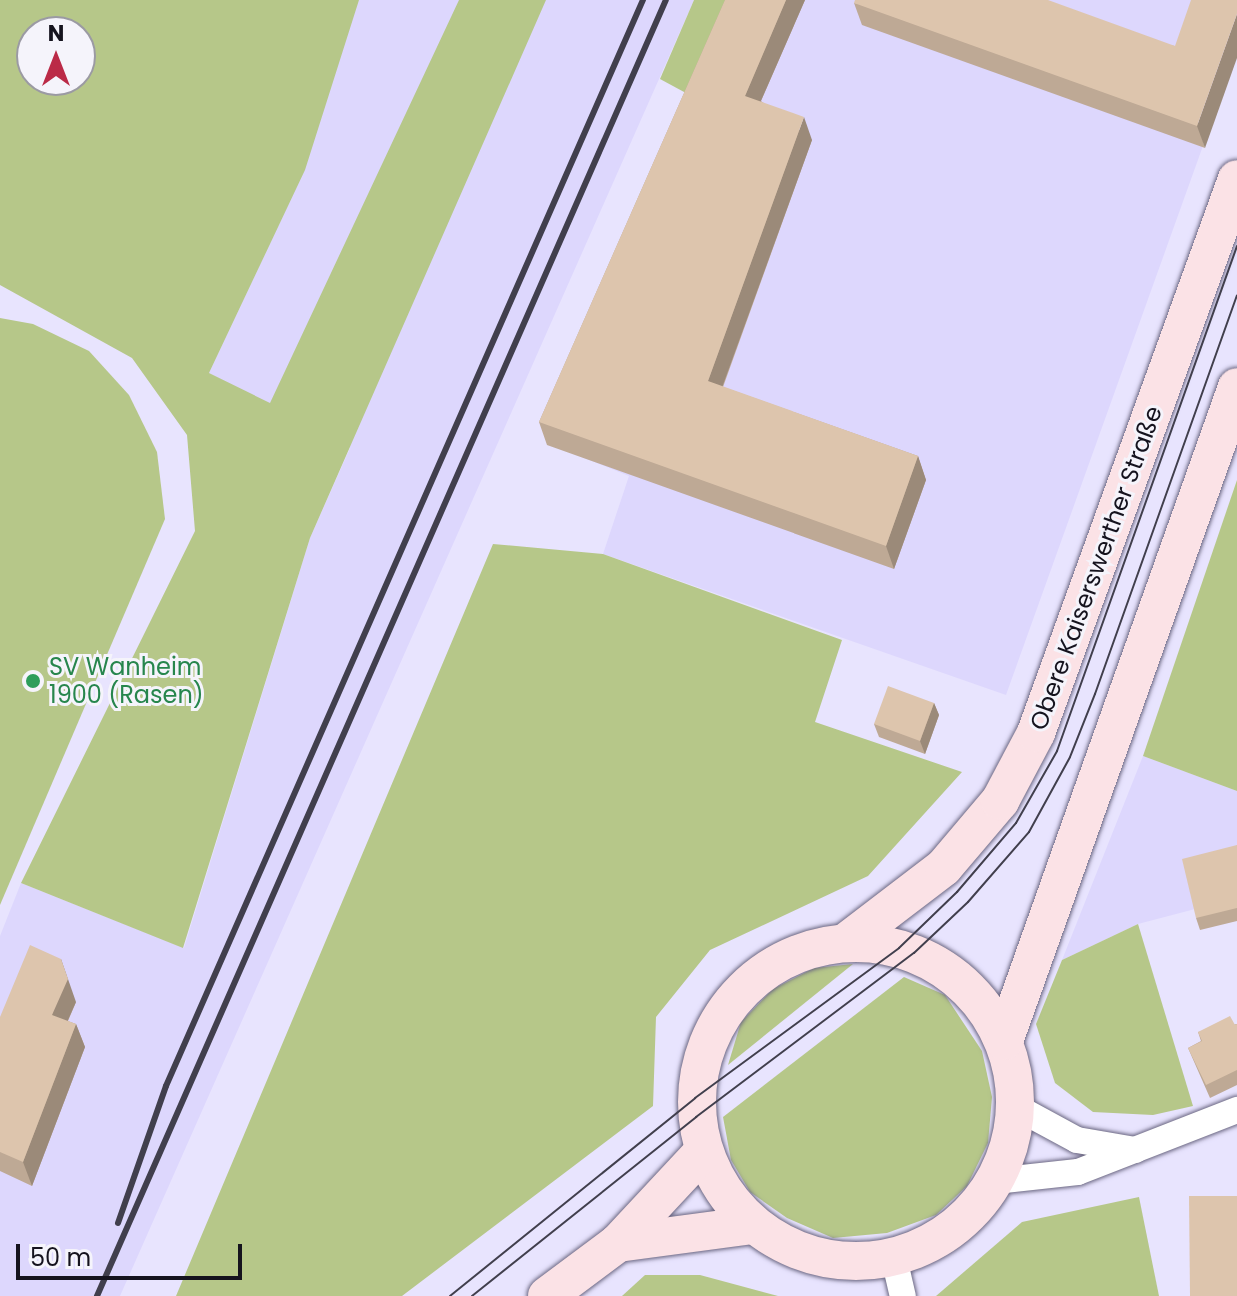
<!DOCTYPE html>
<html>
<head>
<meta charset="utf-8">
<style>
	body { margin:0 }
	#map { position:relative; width:1237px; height:1296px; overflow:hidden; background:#e8e4fe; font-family:Poppins,sans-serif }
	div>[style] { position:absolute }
	.built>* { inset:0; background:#ddd7fd }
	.green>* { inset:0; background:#b6c789 }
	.roads { filter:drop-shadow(0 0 2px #6b6782) drop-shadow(0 0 2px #6b6782) }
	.street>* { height:26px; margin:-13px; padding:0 13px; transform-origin:13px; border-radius:13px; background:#fff }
	.secondary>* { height:38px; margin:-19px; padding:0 19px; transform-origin:19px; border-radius:19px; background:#fbe2e6 }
	.secondary>.ring { margin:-19px; padding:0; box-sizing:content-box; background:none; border:38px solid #fbe2e6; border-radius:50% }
	.tram>* { height:2px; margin:-1px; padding:0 1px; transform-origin:1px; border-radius:1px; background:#413f4d }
	.rail>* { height:6px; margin:-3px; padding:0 3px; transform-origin:3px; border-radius:3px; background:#413f4d }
	.wall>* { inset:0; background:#bea995 }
	.shaded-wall>* { inset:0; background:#9b8a79 }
	.building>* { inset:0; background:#ddc5ad }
	.dots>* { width:22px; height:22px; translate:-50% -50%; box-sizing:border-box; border:4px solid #f5f4fb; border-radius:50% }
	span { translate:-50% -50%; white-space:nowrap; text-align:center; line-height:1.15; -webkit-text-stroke:6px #f5f4fb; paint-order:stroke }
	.street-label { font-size:24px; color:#15131e }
	.leisure-label { font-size:24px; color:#27864d }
	.left { translate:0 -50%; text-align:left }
	.north { position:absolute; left:16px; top:16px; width:80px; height:80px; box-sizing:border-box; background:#f5f4fb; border:2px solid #9b9aa3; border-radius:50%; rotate:0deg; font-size:22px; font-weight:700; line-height:32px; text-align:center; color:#15131e }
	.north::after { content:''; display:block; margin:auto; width:28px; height:36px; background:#bb2a47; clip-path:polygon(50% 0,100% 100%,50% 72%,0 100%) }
	.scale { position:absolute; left:16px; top:1244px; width:226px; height:36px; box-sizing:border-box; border:4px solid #15131e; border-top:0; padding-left:10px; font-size:24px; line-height:28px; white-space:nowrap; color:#15131e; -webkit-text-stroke:6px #f5f4fb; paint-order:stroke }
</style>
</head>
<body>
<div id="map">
	<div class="built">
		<i style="clip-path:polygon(272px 0,694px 0,120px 1296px,0 1296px,0 936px,21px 883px,184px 948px,310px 538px,350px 448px,209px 373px,304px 171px)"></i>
		<i style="clip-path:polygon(742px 0,1237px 0,1237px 51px,1006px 695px,603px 554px,629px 476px,550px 444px)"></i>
		<i style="clip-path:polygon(1143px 756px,1237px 791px,1237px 898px,1138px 924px,1062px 960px)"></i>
	</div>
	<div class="green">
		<i style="clip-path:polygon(evenodd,0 0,359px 0,305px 170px,209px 373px,270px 403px,459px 0,546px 0,310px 538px,183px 948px,21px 883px,195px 531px,187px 435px,132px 358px,0 285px,0 0,32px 32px,80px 32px,80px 80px,32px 80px,32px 32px)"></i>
		<i style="clip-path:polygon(694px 0,742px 0,697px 99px,660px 79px)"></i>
		<i style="clip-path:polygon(0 318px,33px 324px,89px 351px,129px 395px,157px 452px,165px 519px,0 905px)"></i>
		<i style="clip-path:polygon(1237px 480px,1237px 791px,1143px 756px)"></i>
		<i style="clip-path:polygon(493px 544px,603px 554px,842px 640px,815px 722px,962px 772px,868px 876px,710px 950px,656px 1017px,653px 1106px,402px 1296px,176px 1296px)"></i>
		<i style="clip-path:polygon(1138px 924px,1193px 1106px,1153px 1115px,1093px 1112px,1055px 1083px,1036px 1024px,1062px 960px)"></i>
		<i style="clip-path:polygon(853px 964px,728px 1065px,741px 1022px,773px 989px,814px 968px)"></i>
		<i style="clip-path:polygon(904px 977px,945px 995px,982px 1051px,992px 1097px,988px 1143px,967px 1186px,936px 1215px,887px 1233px,833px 1238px,787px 1218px,750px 1192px,731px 1160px,723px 1117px)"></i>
		<i style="clip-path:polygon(1139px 1197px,1159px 1296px,936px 1296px,1022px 1222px)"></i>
		<i style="clip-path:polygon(645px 1275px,700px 1275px,778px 1296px,622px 1296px)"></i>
	</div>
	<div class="roads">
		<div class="street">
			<i style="left:1016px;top:1107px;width:69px;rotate:28.4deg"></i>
			<i style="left:1077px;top:1140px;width:59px;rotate:9.8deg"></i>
			<i style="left:995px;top:1181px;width:83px;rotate:-6.2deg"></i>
			<i style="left:1078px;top:1172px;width:171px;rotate:-21.3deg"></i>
			<i style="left:894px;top:1258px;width:39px;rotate:77deg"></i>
		</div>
		<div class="secondary">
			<i style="left:846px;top:942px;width:123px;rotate:-37.4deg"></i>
			<i style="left:944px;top:867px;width:87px;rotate:-49.7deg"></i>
			<i style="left:1000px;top:801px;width:77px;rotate:-62.1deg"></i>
			<i style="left:1036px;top:733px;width:589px;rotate:-70.06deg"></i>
			<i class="ring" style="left:697px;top:943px;width:280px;height:280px"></i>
			<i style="left:1004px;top:1041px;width:694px;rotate:-70.39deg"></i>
			<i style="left:618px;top:1243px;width:136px;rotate:-7.6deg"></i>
			<i style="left:547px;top:1296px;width:89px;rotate:-36.7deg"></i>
			<i style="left:618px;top:1243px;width:125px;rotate:-47deg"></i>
		</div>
	</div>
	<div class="tram">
		<i style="left:450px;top:1296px;width:315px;rotate:-38.9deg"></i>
		<i style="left:695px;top:1098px;width:253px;rotate:-36.3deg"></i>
		<i style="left:899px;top:948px;width:81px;rotate:-44deg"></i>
		<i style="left:957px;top:892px;width:91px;rotate:-49.5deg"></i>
		<i style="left:1016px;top:823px;width:83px;rotate:-60.3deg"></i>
		<i style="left:1057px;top:751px;width:536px;rotate:-70.38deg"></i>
		<i style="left:472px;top:1296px;width:287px;rotate:-38.6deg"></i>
		<i style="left:696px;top:1117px;width:273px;rotate:-37deg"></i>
		<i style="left:914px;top:953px;width:74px;rotate:-43.4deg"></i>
		<i style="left:968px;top:902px;width:93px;rotate:-48.9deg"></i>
		<i style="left:1029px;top:832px;width:85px;rotate:-61.3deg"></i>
		<i style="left:1070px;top:757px;width:68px;rotate:-68.4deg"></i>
		<i style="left:1095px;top:694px;width:423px;rotate:-70.4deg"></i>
	</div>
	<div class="rail">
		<i style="left:118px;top:1223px;width:145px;rotate:-70.7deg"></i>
		<i style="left:166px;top:1086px;width:1186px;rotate:-66.29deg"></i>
		<i style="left:97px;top:1296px;width:1415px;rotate:-66.3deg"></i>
	</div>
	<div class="wall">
		<i style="clip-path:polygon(725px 0,805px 0,761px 101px,812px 140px,723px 387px,918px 456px,926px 480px,894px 569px,547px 445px,539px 422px)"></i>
		<i style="clip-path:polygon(854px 3px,1175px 46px,1205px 148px,862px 25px)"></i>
		<i style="clip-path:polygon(934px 703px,939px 715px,925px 754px,879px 737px,874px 724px)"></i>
		<i style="clip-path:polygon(1237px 845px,1237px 921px,1200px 930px,1196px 918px)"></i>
		<i style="clip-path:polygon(76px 1002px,68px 1021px,76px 1024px,85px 1047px,32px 1186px,0 1171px,0 1017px)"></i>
		<i style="clip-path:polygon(1237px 1024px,1237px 1085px,1210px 1098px,1188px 1048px,1201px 1041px,1198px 1032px)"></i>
	</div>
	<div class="shaded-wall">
		<i style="clip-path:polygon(786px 0,805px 0,753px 119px,745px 96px)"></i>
		<i style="clip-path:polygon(1237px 14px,1237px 58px,1205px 148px,1197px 126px)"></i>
		<i style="clip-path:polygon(804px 117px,812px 140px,716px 404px,708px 381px)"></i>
		<i style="clip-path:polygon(918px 456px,926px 480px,894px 569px,886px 546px)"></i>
		<i style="clip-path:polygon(934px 703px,939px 715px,925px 754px,920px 741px)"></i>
		<i style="clip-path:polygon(61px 959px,76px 1002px,60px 1038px,52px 1015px)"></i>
		<i style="clip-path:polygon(76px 1024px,85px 1047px,32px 1186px,23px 1162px)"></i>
	</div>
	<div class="building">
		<i style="clip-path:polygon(725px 0,786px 0,745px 96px,804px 117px,708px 381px,918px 456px,886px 546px,539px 422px)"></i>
		<i style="clip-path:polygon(855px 0,1048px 0,1175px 46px,1191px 0,1237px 0,1237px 14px,1197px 126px,854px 3px)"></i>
		<i style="clip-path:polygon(888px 686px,934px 703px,920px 741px,874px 724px)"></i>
		<i style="clip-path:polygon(1237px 845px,1237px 908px,1196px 918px,1182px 859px)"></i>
		<i style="clip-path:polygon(30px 945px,61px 959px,68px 979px,52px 1015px,76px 1024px,23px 1162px,0 1152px,0 1017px)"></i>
		<i style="clip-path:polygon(1230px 1016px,1235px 1025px,1237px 1024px,1237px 1070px,1206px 1085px,1188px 1048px,1202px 1041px,1198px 1032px)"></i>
		<i style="clip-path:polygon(1189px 1196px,1237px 1196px,1237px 1296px,1190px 1296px)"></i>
	</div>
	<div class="dots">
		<i style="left:33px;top:681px;background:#2e9e5b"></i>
	</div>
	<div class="street-label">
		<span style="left:1096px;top:568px;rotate:-70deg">Obere Kaiserswerther Straße</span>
	</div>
	<div class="leisure-label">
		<span class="left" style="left:49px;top:681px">SV Wanheim<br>1900 (Rasen)</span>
	</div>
	<div class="north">N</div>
	<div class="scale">50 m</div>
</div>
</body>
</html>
